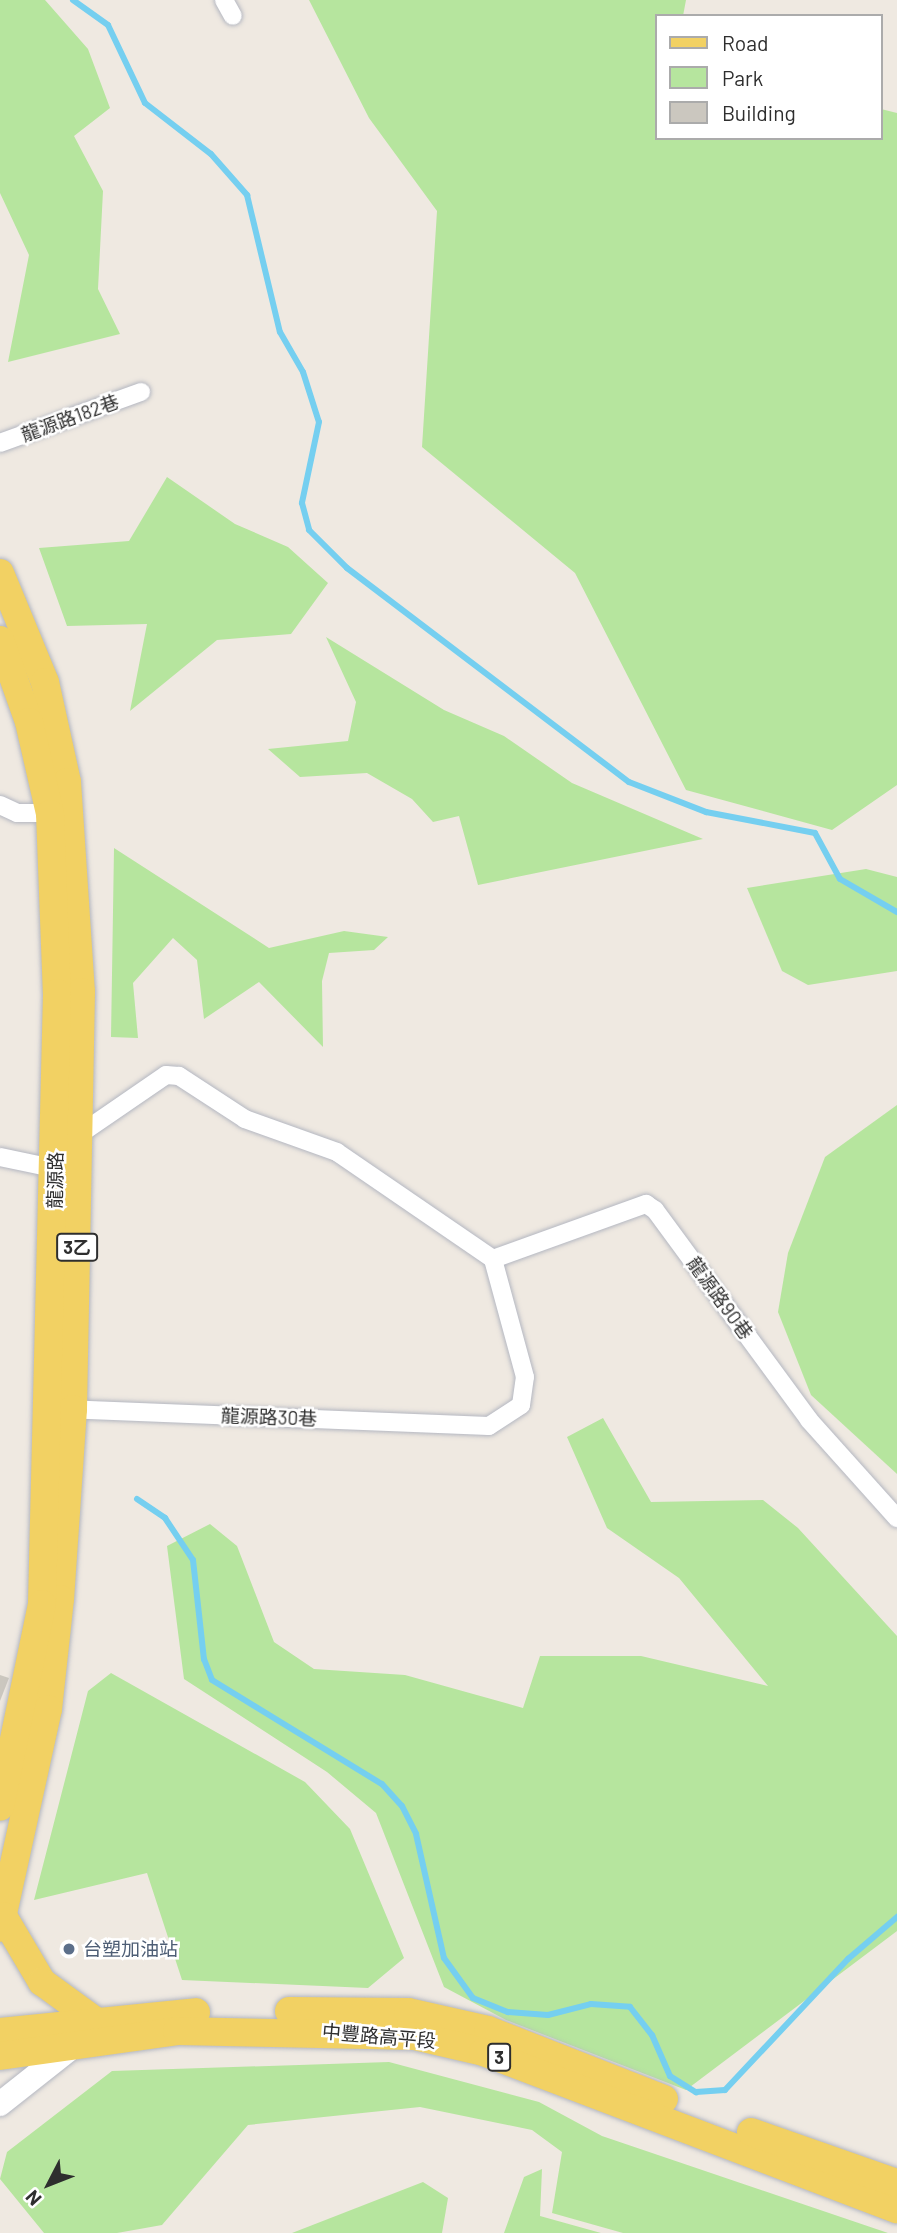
<!DOCTYPE html>
<html>
<head>
<meta charset="utf-8">
<style>
	body { margin:0 }
	#map { position:relative; width:897px; height:2233px; overflow:hidden; background:#efe9e1; font-family:Barlow,"Noto Sans TC",sans-serif }
	div>[style] { position:absolute }
	.green>* { inset:0; background:#b6e59e }
	.stream>* { height:6px; margin:-3px; padding:0 3px; transform-origin:3px; border-radius:3px; background:#75cff0 }
	.building>* { inset:0; background:#cbc7bf }
	.roads { filter:drop-shadow(0 0 2px #b4b7c1) drop-shadow(0 0 2px #b4b7c1) }
	.street>* { height:18px; margin:-9px; padding:0 9px; transform-origin:9px; border-radius:9px; background:#fff }
	.secondary>* { height:24px; margin:-12px; padding:0 12px; transform-origin:12px; border-radius:12px; background:#fff }
	.primary>* { height:28px; margin:-14px; padding:0 14px; transform-origin:14px; border-radius:14px; background:#f2d163 }
	.dots>* { width:19px; height:19px; translate:-50% -50%; box-sizing:border-box; border:4px solid #fff; border-radius:50% }
	span { translate:-50% -50%; white-space:nowrap; text-align:center; line-height:1.15; -webkit-text-stroke:5px #fff; paint-order:stroke }
	.shield-label span { padding:2px 5px; background:#fff; border:2px solid; border-radius:5px; -webkit-text-stroke-width:0 }
	.shield-label { font-size:18px; color:#2e2e2e; font-weight:700 }
	.street-label { font-size:19px; color:#2e2e2e }
	.service-label { font-size:19px; color:#4e5e75 }
	.left { translate:0 -50%; text-align:left }
	.legend { position:absolute; left:655px; top:14px; width:228px; height:126px; box-sizing:border-box; background:#fff; border:2px solid #ababab; margin:0; padding:9px 12px; list-style:none; font-size:21px; color:#2e2e2e }
	.legend li { display:flex; align-items:center; gap:14px; height:35px }
	.legend b { width:35px; border:2px solid #ababab }
	.north { position:absolute; left:14px; top:2149px; width:70px; height:70px; -webkit-text-stroke:5px #fff; paint-order:stroke; rotate:228deg; font-size:19px; font-weight:700; line-height:28px; text-align:center; color:#2e2e2e }
	.north::after { content:''; display:block; margin:auto; width:24px; height:32px; background:#2e2e2e; clip-path:polygon(50% 0,100% 100%,50% 72%,0 100%) }
</style>
</head>
<body>
<div id="map">
	<div class="green">
		<i style="clip-path:polygon(0 0,45px 0,88px 49px,110px 108px,74px 136px,103px 191px,98px 289px,120px 334px,8px 362px,29px 255px,0 193px)"></i>
		<i style="clip-path:polygon(309px 0,686px 0,683px 16px,657px 16px,657px 138px,881px 138px,881px 109px,897px 113px,897px 785px,832px 830px,686px 790px,575px 573px,422px 447px,437px 211px,369px 118px)"></i>
		<i style="clip-path:polygon(167px 477px,235px 524px,288px 547px,328px 583px,291px 634px,217px 640px,130px 711px,147px 624px,67px 626px,39px 548px,129px 541px)"></i>
		<i style="clip-path:polygon(326px 637px,444px 710px,504px 736px,572px 783px,703px 839px,478px 885px,459px 816px,433px 822px,412px 799px,367px 773px,300px 777px,268px 749px,348px 741px,356px 702px)"></i>
		<i style="clip-path:polygon(114px 848px,269px 948px,344px 931px,388px 937px,374px 950px,329px 953px,322px 981px,323px 1047px,259px 982px,204px 1019px,197px 960px,173px 938px,133px 983px,138px 1038px,111px 1037px)"></i>
		<i style="clip-path:polygon(866px 869px,897px 877px,897px 971px,808px 985px,782px 971px,747px 888px)"></i>
		<i style="clip-path:polygon(897px 1105px,897px 1474px,811px 1395px,778px 1312px,788px 1253px,825px 1157px)"></i>
		<i style="clip-path:polygon(603px 1418px,651px 1502px,763px 1500px,798px 1528px,897px 1636px,897px 1931px,686px 2090px,506px 2020px,444px 1987px,376px 1813px,327px 1772px,184px 1679px,167px 1546px,210px 1524px,237px 1546px,274px 1642px,314px 1669px,405px 1675px,523px 1708px,540px 1656px,641px 1656px,768px 1686px,679px 1578px,607px 1528px,567px 1437px)"></i>
		<i style="clip-path:polygon(111px 1673px,305px 1782px,350px 1829px,404px 1958px,368px 1988px,182px 1980px,147px 1873px,34px 1900px,88px 1691px)"></i>
		<i style="clip-path:polygon(389px 2062px,539px 2102px,602px 2136px,888px 2233px,623px 2233px,552px 2213px,562px 2152px,532px 2130px,420px 2107px,248px 2125px,162px 2225px,117px 2233px,44px 2233px,0 2179px,7px 2152px,112px 2071px)"></i>
		<i style="clip-path:polygon(542px 2169px,540px 2216px,601px 2233px,504px 2233px,524px 2177px)"></i>
		<i style="clip-path:polygon(423px 2182px,448px 2198px,442px 2233px,292px 2233px)"></i>
	</div>
	<div class="stream">
		<i style="left:73px;top:0;width:43px;rotate:35.5deg"></i>
		<i style="left:108px;top:25px;width:86px;rotate:64.6deg"></i>
		<i style="left:145px;top:103px;width:83px;rotate:37.7deg"></i>
		<i style="left:211px;top:154px;width:55px;rotate:48.7deg"></i>
		<i style="left:247px;top:195px;width:141px;rotate:76.5deg"></i>
		<i style="left:280px;top:332px;width:46px;rotate:60.1deg"></i>
		<i style="left:303px;top:372px;width:52px;rotate:72.3deg"></i>
		<i style="left:319px;top:422px;width:83px;rotate:101.9deg"></i>
		<i style="left:302px;top:503px;width:28px;rotate:75deg"></i>
		<i style="left:309px;top:530px;width:54px;rotate:45deg"></i>
		<i style="left:347px;top:568px;width:354px;rotate:37.2deg"></i>
		<i style="left:629px;top:782px;width:83px;rotate:21.3deg"></i>
		<i style="left:706px;top:812px;width:111px;rotate:10.9deg"></i>
		<i style="left:815px;top:833px;width:52px;rotate:61.5deg"></i>
		<i style="left:840px;top:879px;width:66px;rotate:30.1deg"></i>
		<i style="left:137px;top:1499px;width:34px;rotate:34deg"></i>
		<i style="left:165px;top:1518px;width:50px;rotate:56.3deg"></i>
		<i style="left:193px;top:1560px;width:100px;rotate:83.7deg"></i>
		<i style="left:204px;top:1659px;width:22px;rotate:69deg"></i>
		<i style="left:212px;top:1680px;width:199px;rotate:31.5deg"></i>
		<i style="left:382px;top:1784px;width:30px;rotate:48deg"></i>
		<i style="left:402px;top:1806px;width:31px;rotate:63deg"></i>
		<i style="left:416px;top:1834px;width:127px;rotate:77.3deg"></i>
		<i style="left:444px;top:1958px;width:49px;rotate:54.1deg"></i>
		<i style="left:473px;top:1998px;width:38px;rotate:22deg"></i>
		<i style="left:508px;top:2012px;width:40px;rotate:4.3deg"></i>
		<i style="left:548px;top:2015px;width:44px;rotate:-14.3deg"></i>
		<i style="left:591px;top:2004px;width:39px;rotate:4deg"></i>
		<i style="left:630px;top:2007px;width:36px;rotate:52deg"></i>
		<i style="left:652px;top:2035px;width:45px;rotate:66.3deg"></i>
		<i style="left:670px;top:2076px;width:31px;rotate:32deg"></i>
		<i style="left:696px;top:2092px;width:29px;rotate:-4deg"></i>
		<i style="left:725px;top:2090px;width:180px;rotate:-46.8deg"></i>
		<i style="left:848px;top:1959px;width:65px;rotate:-40.6deg"></i>
	</div>
	<div class="building">
		<i style="clip-path:polygon(0 1675px,9px 1678px,0 1701px)"></i>
	</div>
	<div class="roads">
		<div class="street">
			<i style="left:224px;top:0;width:18px;rotate:61deg"></i>
			<i style="left:0;top:443px;width:150px;rotate:-19.9deg"></i>
			<i style="left:0;top:805px;width:19px;rotate:25deg"></i>
			<i style="left:17px;top:813px;width:41px"></i>
			<i style="left:0;top:1157px;width:63px;rotate:11.8deg"></i>
			<i style="left:493px;top:1259px;width:163px;rotate:-19.8deg"></i>
			<i style="left:646px;top:1204px;width:11px;rotate:34deg"></i>
			<i style="left:655px;top:1210px;width:260px;rotate:53.7deg"></i>
			<i style="left:809px;top:1420px;width:132px;rotate:48.1deg"></i>
			<i style="left:64px;top:1409px;width:425px;rotate:2.3deg"></i>
			<i style="left:489px;top:1426px;width:38px;rotate:-33deg"></i>
			<i style="left:521px;top:1405px;width:28px;rotate:-82deg"></i>
			<i style="left:525px;top:1377px;width:122px;rotate:-105.2deg"></i>
			<i style="left:493px;top:1259px;width:189px;rotate:-145.6deg"></i>
			<i style="left:337px;top:1152px;width:98px;rotate:-160.3deg"></i>
			<i style="left:245px;top:1119px;width:79px;rotate:-146.9deg"></i>
			<i style="left:179px;top:1076px;width:13px;rotate:-176deg"></i>
			<i style="left:166px;top:1075px;width:104px;rotate:145.5deg"></i>
		</div>
		<div class="secondary">
			<i style="left:0;top:2104px;width:97px;rotate:-38.3deg"></i>
		</div>
		<div class="primary">
			<i style="left:0;top:573px;width:118px;rotate:67.6deg"></i>
			<i style="left:45px;top:682px;width:102px;rotate:77.6deg"></i>
			<i style="left:67px;top:782px;width:210px;rotate:86.2deg"></i>
			<i style="left:81px;top:992px;width:417px;rotate:91.1deg"></i>
			<i style="left:73px;top:1409px;width:190px;rotate:93.9deg"></i>
			<i style="left:60px;top:1599px;width:111px;rotate:96.2deg"></i>
			<i style="left:48px;top:1709px;width:224px;rotate:102.4deg"></i>
			<i style="left:0;top:640px;width:87px;rotate:70.5deg"></i>
			<i style="left:29px;top:722px;width:94px;rotate:77.1deg"></i>
			<i style="left:50px;top:814px;width:179px;rotate:87.8deg"></i>
			<i style="left:57px;top:993px;width:611px;rotate:91.41deg"></i>
			<i style="left:42px;top:1604px;width:207px;rotate:101.7deg"></i>
			<i style="left:3px;top:1916px;width:77px;rotate:59.4deg"></i>
			<i style="left:42px;top:1982px;width:63px;rotate:36deg"></i>
			<i style="left:289px;top:2011px;width:119px;rotate:0.5deg"></i>
			<i style="left:408px;top:2012px;width:82px;rotate:12.7deg"></i>
			<i style="left:488px;top:2030px;width:189px;rotate:21.4deg"></i>
			<i style="left:0;top:2032px;width:197px;rotate:-5.8deg"></i>
			<i style="left:0;top:2056px;width:179px;rotate:-8deg"></i>
			<i style="left:177px;top:2031px;width:238px;rotate:1.2deg"></i>
			<i style="left:415px;top:2036px;width:70px;rotate:13.2deg"></i>
			<i style="left:483px;top:2052px;width:443px;rotate:20.8deg"></i>
			<i style="left:751px;top:2132px;width:155px;rotate:19.3deg"></i>
		</div>
	</div>
	<div class="dots">
		<i style="left:69px;top:1949px;background:#5c6f8a"></i>
	</div>
	<div class="shield-label">
		<span style="left:77px;top:1247px">3乙</span>
		<span style="left:499px;top:2057px">3</span>
	</div>
	<div class="street-label">
		<span style="left:70px;top:418px;rotate:-20deg">龍源路182巷</span>
		<span style="left:55px;top:1180px;rotate:-89deg">龍源路</span>
		<span style="left:720px;top:1298px;rotate:54deg">龍源路90巷</span>
		<span style="left:269px;top:1417px;rotate:2deg">龍源路30巷</span>
		<span style="left:379px;top:2036px;rotate:5deg">中豐路高平段</span>
	</div>
	<div class="service-label">
		<span class="left" style="left:83px;top:1949px">台塑加油站</span>
	</div>
	<ul class="legend">
	<li><b style="height:9px;background:#f2d163"></b>Road</li>
	<li><b style="height:19px;background:#b6e59e"></b>Park</li>
	<li><b style="height:19px;background:#cbc7bf"></b>Building</li>
	</ul>
	<div class="north">N</div>
</div>
</body>
</html>
